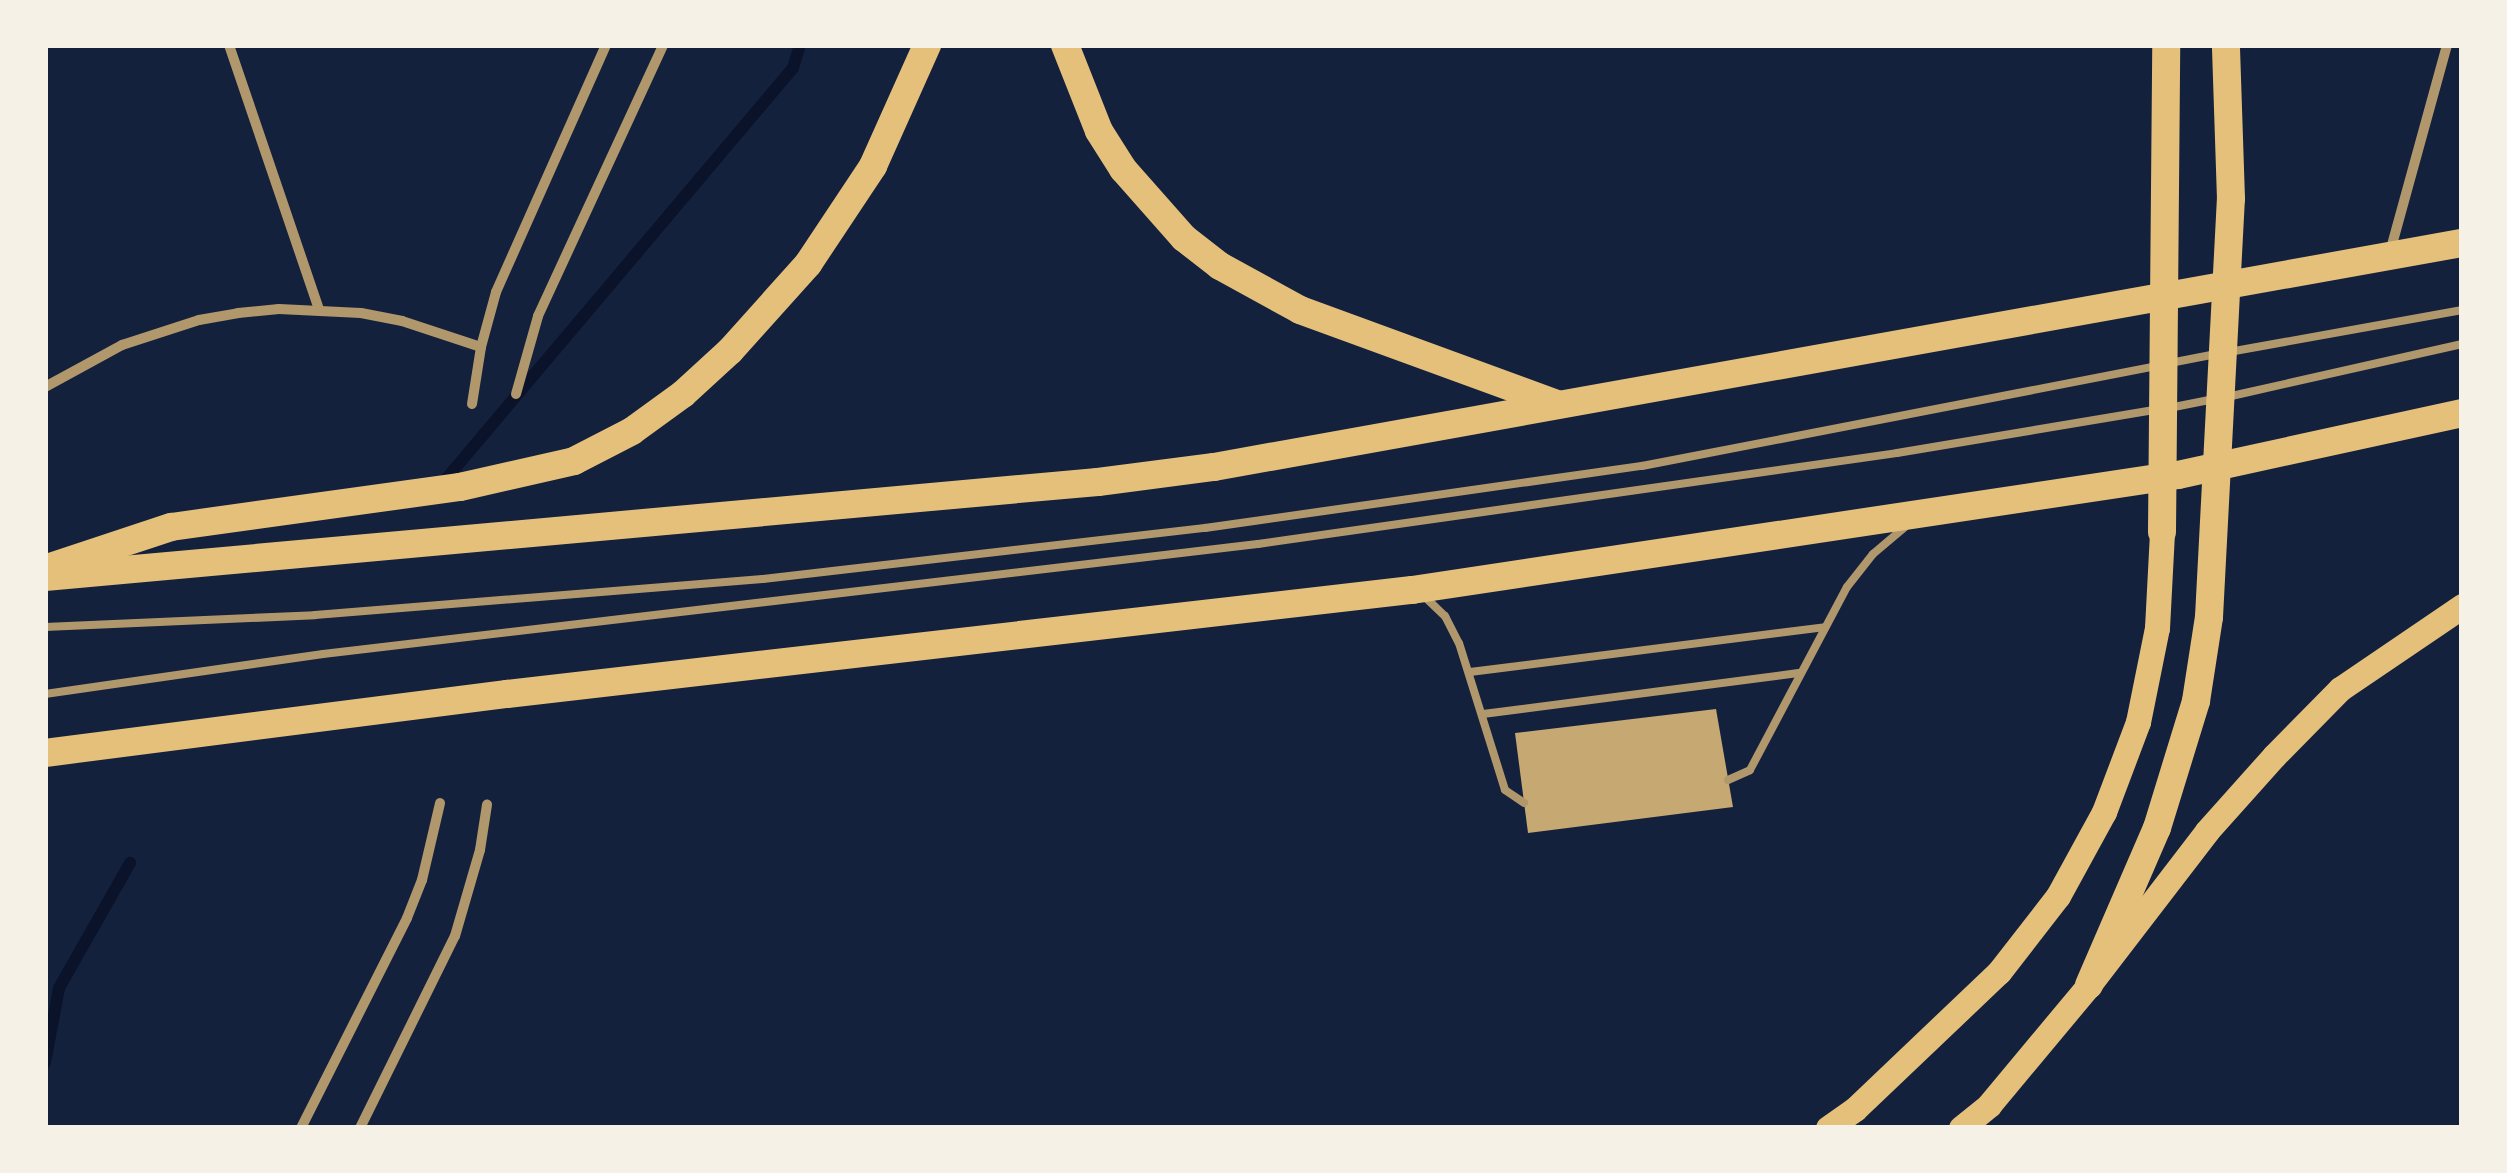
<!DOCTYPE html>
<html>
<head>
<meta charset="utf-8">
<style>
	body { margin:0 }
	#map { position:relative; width:2507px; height:1173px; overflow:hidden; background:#14213d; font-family:Mulish,sans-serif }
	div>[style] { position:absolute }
	.stream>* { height:12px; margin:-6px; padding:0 6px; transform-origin:6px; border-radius:6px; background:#0b132b }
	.building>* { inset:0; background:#c6a872 }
	.service>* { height:8px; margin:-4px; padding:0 4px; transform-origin:4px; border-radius:4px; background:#b1986c }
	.minor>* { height:10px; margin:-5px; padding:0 5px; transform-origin:5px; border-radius:5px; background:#b1986c }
	.primary>* { height:25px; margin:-12.5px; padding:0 12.5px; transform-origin:12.5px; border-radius:12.5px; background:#e5c07b }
	.trunk>* { height:28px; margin:-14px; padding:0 14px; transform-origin:14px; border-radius:14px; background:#e5c07b }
	span { translate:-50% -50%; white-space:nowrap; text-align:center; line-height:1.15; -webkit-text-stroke:8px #f6f1e7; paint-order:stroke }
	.frame { position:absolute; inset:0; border:48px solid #f6f1e7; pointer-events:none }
</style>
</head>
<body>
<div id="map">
	<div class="stream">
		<i style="left:446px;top:479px;width:538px;rotate:-49.83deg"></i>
		<i style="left:793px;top:68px;width:24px;rotate:-73deg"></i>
		<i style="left:45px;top:1063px;width:76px;rotate:-79.4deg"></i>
		<i style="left:59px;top:988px;width:144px;rotate:-60.4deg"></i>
	</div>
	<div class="building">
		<i style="clip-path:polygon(1716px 709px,1733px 807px,1528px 833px,1515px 733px)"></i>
	</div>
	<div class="service">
		<i style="left:2229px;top:352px;width:237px;rotate:-10.2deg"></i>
		<i style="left:2170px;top:363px;width:47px;rotate:-11.1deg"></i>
		<i style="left:2227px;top:397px;width:241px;rotate:-12.7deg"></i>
		<i style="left:2169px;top:408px;width:46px;rotate:-11.3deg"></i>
		<i style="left:1425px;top:597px;width:28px;rotate:44deg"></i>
		<i style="left:1445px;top:616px;width:30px;rotate:63deg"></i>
		<i style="left:1459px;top:643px;width:154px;rotate:72.6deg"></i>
		<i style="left:1505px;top:790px;width:23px;rotate:34deg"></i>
		<i style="left:45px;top:627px;width:270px;rotate:-2.5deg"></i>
		<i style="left:315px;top:615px;width:449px;rotate:-4.6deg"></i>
		<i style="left:763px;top:579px;width:445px;rotate:-6.6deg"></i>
		<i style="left:1205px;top:528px;width:441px;rotate:-8.1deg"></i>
		<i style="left:1642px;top:466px;width:525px;rotate:-10.99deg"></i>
		<i style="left:1470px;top:672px;width:358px;rotate:-7.2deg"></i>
		<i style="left:45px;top:694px;width:281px;rotate:-8.2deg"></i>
		<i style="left:323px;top:654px;width:941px;rotate:-6.71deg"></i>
		<i style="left:1258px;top:544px;width:645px;rotate:-8.1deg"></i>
		<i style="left:1897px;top:453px;width:262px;rotate:-9.5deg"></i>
		<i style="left:1483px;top:714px;width:318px;rotate:-7.4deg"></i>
		<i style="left:1728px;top:780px;width:24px;rotate:-24deg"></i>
		<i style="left:1750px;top:770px;width:207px;rotate:-62.1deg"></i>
		<i style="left:1847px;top:587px;width:42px;rotate:-51.8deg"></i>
		<i style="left:1873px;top:554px;width:42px;rotate:-40.2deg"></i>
	</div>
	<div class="minor">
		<i style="left:229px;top:45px;width:279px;rotate:71.2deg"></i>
		<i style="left:2390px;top:252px;width:215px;rotate:-74.6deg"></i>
		<i style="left:45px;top:387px;width:88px;rotate:-28.6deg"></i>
		<i style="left:122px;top:345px;width:81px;rotate:-18deg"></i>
		<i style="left:199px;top:320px;width:40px;rotate:-10deg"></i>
		<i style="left:238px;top:313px;width:41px;rotate:-5.6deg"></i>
		<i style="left:279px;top:309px;width:82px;rotate:2.8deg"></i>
		<i style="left:361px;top:313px;width:42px;rotate:11deg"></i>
		<i style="left:402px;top:321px;width:83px;rotate:18.2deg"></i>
		<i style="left:516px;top:394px;width:81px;rotate:-74.2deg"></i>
		<i style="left:538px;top:316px;width:298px;rotate:-65.2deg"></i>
		<i style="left:472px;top:404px;width:58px;rotate:-81deg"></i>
		<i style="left:481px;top:347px;width:57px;rotate:-74.7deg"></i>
		<i style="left:496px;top:292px;width:270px;rotate:-66deg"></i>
		<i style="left:301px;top:1128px;width:235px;rotate:-63.2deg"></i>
		<i style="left:407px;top:918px;width:41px;rotate:-68.5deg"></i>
		<i style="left:422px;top:880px;width:79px;rotate:-76.8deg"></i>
		<i style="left:360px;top:1128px;width:214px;rotate:-63.7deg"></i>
		<i style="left:455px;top:936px;width:90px;rotate:-73.8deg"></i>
		<i style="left:480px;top:850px;width:46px;rotate:-81.2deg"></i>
	</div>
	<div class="primary">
		<i style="left:1828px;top:1128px;width:33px;rotate:-35deg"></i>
		<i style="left:1855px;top:1109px;width:199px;rotate:-43.6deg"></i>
		<i style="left:1999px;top:972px;width:96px;rotate:-52.2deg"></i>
		<i style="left:2058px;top:896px;width:96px;rotate:-61.3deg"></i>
		<i style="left:2104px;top:812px;width:96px;rotate:-69.3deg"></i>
		<i style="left:2138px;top:722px;width:96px;rotate:-78.6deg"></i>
		<i style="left:2157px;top:628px;width:96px;rotate:-87deg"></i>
		<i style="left:1961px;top:1128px;width:36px;rotate:-39deg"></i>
		<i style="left:1989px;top:1105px;width:156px;rotate:-50.2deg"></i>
		<i style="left:2089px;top:985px;width:194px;rotate:-52.5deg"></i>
		<i style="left:2207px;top:831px;width:101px;rotate:-48.2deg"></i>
		<i style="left:2274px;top:756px;width:94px;rotate:-45.4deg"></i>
		<i style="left:2340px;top:689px;width:148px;rotate:-34.2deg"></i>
	</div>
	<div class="trunk">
		<i style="left:1065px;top:45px;width:92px;rotate:68.4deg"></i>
		<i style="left:1099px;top:131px;width:45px;rotate:57.7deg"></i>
		<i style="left:1123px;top:169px;width:92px;rotate:48.5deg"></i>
		<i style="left:1184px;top:238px;width:46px;rotate:37.9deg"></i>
		<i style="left:1220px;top:266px;width:91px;rotate:28.8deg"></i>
		<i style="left:1300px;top:310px;width:274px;rotate:20.1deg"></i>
		<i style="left:2162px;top:532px;width:487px;rotate:-89.5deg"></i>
		<i style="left:47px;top:568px;width:131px;rotate:-18.3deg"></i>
		<i style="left:171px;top:527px;width:292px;rotate:-7.9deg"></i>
		<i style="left:460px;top:487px;width:117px;rotate:-12.8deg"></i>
		<i style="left:574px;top:461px;width:65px;rotate:-27.3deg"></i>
		<i style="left:632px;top:431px;width:63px;rotate:-36deg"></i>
		<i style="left:683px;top:394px;width:64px;rotate:-42.5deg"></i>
		<i style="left:730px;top:351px;width:117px;rotate:-48.1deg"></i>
		<i style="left:808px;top:264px;width:118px;rotate:-56.4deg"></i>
		<i style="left:873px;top:166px;width:133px;rotate:-65.9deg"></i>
		<i style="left:45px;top:577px;width:1057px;rotate:-5.16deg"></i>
		<i style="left:1098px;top:482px;width:117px;rotate:-7.4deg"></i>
		<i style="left:1214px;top:467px;width:1268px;rotate:-10.18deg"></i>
		<i style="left:45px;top:753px;width:466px;rotate:-7.3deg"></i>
		<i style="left:507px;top:694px;width:911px;rotate:-6.56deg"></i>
		<i style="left:1412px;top:590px;width:775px;rotate:-8.54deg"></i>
		<i style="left:2178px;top:475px;width:291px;rotate:-12.3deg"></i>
		<i style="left:2089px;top:985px;width:171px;rotate:-66.6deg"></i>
		<i style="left:2157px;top:828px;width:133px;rotate:-72.9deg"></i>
		<i style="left:2196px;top:701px;width:85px;rotate:-81.2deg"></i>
		<i style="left:2209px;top:617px;width:419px;rotate:-87deg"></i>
		<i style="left:2231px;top:199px;width:154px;rotate:-91.9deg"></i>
	</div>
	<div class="frame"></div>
</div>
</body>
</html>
